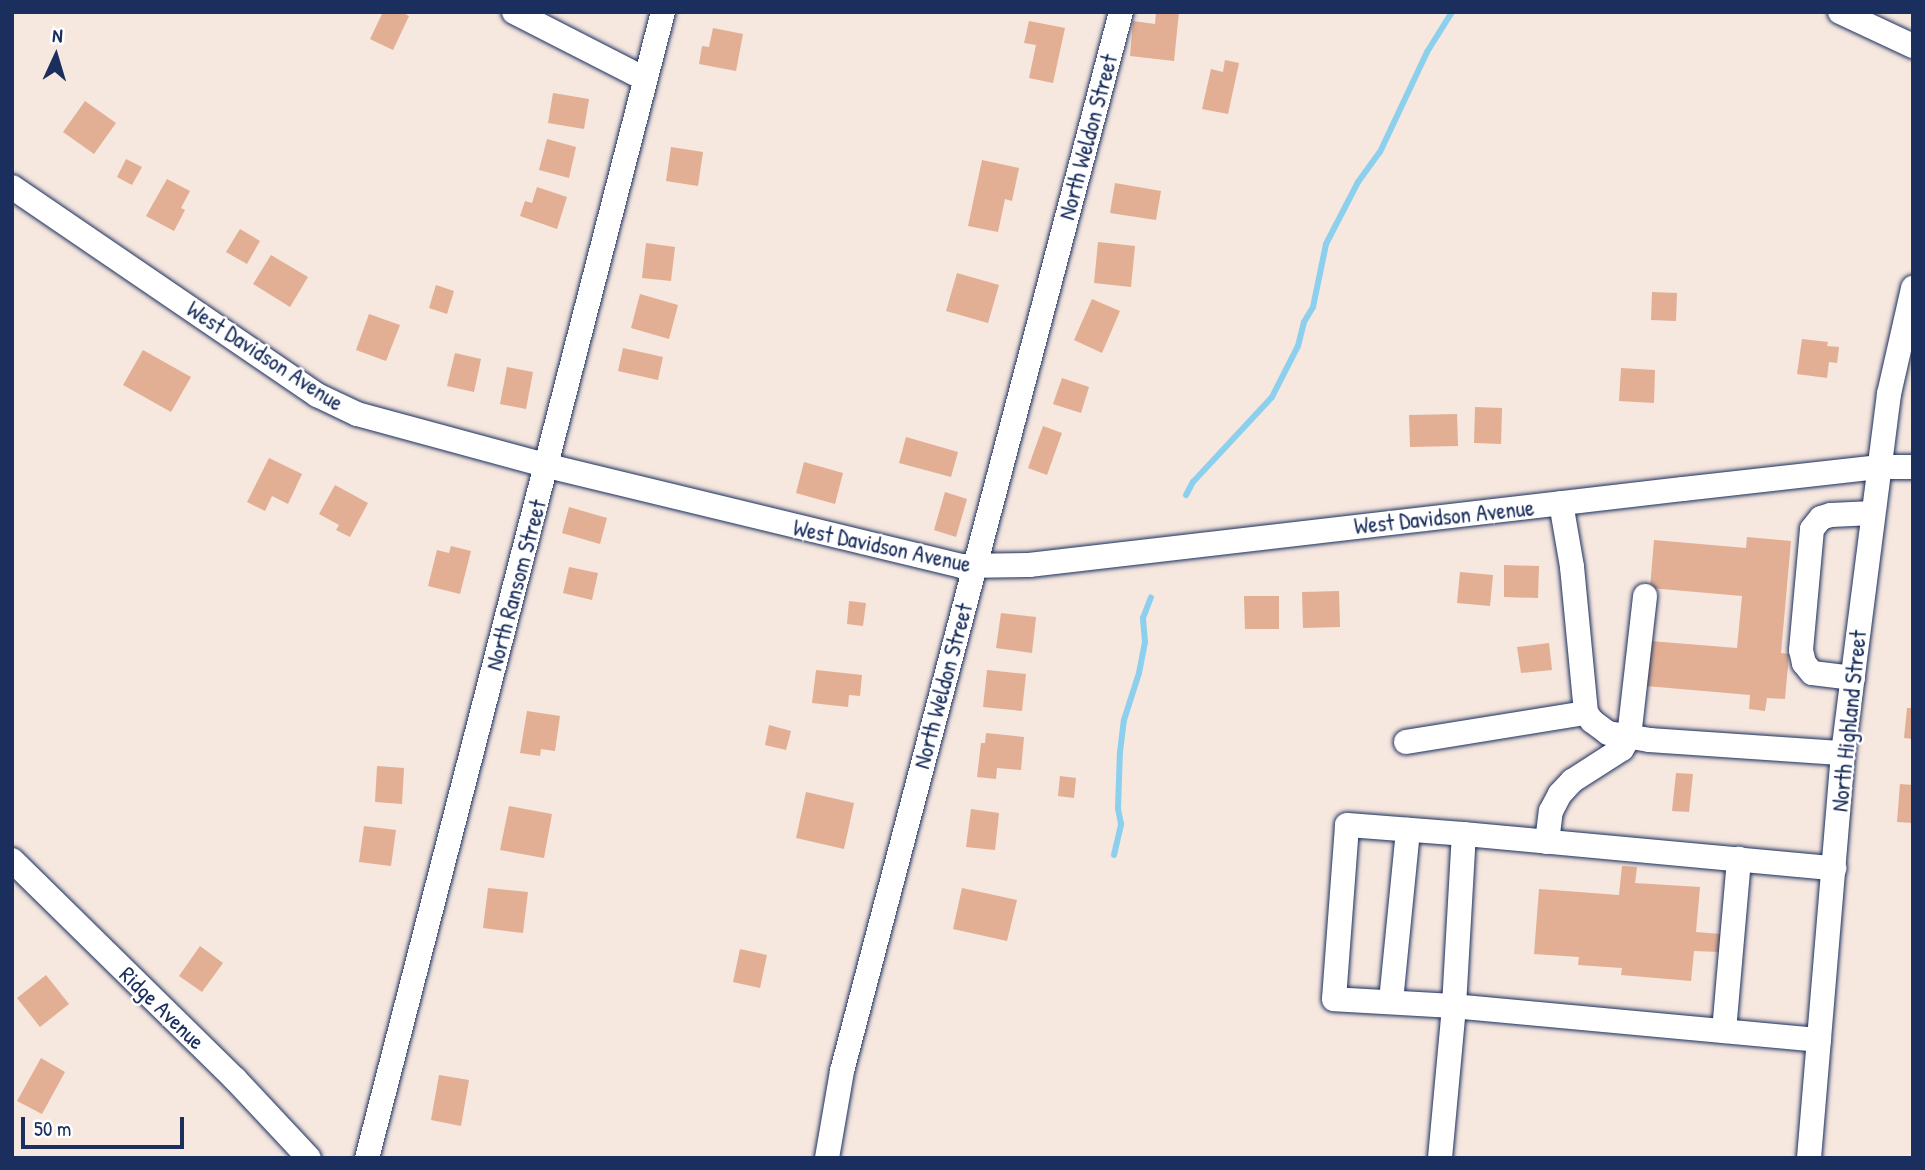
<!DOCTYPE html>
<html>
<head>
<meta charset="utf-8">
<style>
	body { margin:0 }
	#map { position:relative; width:1925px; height:1170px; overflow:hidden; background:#f6e7df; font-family:"Patrick Hand",sans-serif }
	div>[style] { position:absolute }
	.stream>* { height:6px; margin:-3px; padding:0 3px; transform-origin:3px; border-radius:3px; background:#8dd0ee }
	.building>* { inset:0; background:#e2af94 }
	.roads { filter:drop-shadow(0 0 2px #1b2f5e) drop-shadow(0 0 2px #1b2f5e) }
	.minor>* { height:24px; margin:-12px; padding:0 12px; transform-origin:12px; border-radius:12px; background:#fff }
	span { translate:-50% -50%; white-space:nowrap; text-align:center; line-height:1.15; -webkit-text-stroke:5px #fff; paint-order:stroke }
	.street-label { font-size:23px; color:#1b2f5e }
	.frame { position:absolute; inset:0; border:14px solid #1b2f5e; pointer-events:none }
	.north { position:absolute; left:21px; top:21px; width:70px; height:70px; -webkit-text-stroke:5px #fff; paint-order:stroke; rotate:4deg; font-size:19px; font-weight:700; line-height:28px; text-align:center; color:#1b2f5e }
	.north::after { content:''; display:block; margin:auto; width:24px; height:32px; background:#1b2f5e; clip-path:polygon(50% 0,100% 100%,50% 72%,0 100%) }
	.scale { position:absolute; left:21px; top:1117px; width:163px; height:32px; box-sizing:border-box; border:4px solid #1b2f5e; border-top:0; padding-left:9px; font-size:21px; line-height:24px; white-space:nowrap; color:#1b2f5e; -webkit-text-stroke:5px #fff; paint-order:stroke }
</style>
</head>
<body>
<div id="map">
	<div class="stream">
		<i style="left:1186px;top:495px;width:15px;rotate:-62deg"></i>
		<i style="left:1193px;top:482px;width:116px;rotate:-47.1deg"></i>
		<i style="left:1272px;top:397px;width:57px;rotate:-63deg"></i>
		<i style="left:1298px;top:346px;width:25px;rotate:-76deg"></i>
		<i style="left:1304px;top:322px;width:17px;rotate:-59deg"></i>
		<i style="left:1313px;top:307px;width:64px;rotate:-78.3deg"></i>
		<i style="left:1326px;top:244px;width:70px;rotate:-62.7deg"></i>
		<i style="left:1358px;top:182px;width:37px;rotate:-54deg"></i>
		<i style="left:1380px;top:152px;width:110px;rotate:-64.8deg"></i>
		<i style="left:1427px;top:52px;width:47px;rotate:-58deg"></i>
		<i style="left:1114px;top:855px;width:32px;rotate:-77deg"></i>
		<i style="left:1121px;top:824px;width:16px;rotate:-101deg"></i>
		<i style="left:1118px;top:808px;width:56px;rotate:-88deg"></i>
		<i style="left:1120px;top:752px;width:32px;rotate:-83deg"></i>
		<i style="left:1124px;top:720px;width:49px;rotate:-72.3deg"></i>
		<i style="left:1139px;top:673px;width:32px;rotate:-79deg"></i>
		<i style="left:1145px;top:642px;width:24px;rotate:-95deg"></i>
		<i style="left:1143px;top:618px;width:22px;rotate:-69deg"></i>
	</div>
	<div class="building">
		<i style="clip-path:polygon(383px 12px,401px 12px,409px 16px,393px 50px,370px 39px)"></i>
		<i style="clip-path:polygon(1156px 12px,1179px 12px,1174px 61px,1130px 56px,1133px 21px,1155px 24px)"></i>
		<i style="clip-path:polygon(1029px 21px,1065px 28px,1053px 83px,1029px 78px,1036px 45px,1024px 43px)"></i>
		<i style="clip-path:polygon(713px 28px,743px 34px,736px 71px,699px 64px,702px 46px,709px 47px)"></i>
		<i style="clip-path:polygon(1225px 60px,1239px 63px,1228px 114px,1202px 109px,1211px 69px,1223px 72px)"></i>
		<i style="clip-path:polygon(553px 93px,589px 99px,584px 129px,548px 123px)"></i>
		<i style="clip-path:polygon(85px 101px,116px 123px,94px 154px,63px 132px)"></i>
		<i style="clip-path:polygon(547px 139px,576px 147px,569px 178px,539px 170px)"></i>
		<i style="clip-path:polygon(671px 147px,703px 152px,698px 186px,666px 181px)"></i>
		<i style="clip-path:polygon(126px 159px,142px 167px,132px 185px,117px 177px)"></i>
		<i style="clip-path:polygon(982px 160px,1019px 168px,1012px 201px,1005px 199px,998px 232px,968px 226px)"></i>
		<i style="clip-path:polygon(167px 179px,190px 191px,181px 208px,185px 210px,174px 231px,146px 216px)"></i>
		<i style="clip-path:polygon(1115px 183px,1161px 191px,1156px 220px,1110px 213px)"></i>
		<i style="clip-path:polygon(537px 187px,567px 197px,557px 229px,520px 216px,525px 201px,532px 203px)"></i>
		<i style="clip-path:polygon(240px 229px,260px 241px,247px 264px,226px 252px)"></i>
		<i style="clip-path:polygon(1098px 242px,1135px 246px,1131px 287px,1094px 283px)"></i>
		<i style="clip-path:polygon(646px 243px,675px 247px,671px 281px,642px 278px)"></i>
		<i style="clip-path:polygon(271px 255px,308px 277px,290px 307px,253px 284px)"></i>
		<i style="clip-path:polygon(957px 273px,999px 285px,988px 323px,946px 311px)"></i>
		<i style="clip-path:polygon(436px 285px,454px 291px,447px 314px,429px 308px)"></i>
		<i style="clip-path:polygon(1652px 292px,1677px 293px,1676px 321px,1651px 320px)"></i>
		<i style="clip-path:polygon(640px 294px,678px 305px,669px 339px,631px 328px)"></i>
		<i style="clip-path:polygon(1092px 299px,1120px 311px,1102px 353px,1074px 340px)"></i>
		<i style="clip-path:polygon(369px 314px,400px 325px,386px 361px,356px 350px)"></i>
		<i style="clip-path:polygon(1802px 339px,1828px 342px,1827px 346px,1839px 347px,1837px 363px,1829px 362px,1827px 378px,1797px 374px)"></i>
		<i style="clip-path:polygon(623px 348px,663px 357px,658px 380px,618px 371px)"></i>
		<i style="clip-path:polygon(143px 350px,191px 377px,171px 412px,123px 385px)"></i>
		<i style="clip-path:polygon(455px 353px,481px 359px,474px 392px,447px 386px)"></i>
		<i style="clip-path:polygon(507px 367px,533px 372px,526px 409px,500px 404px)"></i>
		<i style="clip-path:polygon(1621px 368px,1655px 370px,1654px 403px,1619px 401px)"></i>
		<i style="clip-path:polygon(1062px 378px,1089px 387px,1081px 413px,1053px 404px)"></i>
		<i style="clip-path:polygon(1475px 407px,1502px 408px,1501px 444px,1474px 443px)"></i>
		<i style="clip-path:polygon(1457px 414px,1458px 446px,1410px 447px,1409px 415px)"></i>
		<i style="clip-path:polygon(1043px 426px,1062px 433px,1047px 475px,1028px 468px)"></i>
		<i style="clip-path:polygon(906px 437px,958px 452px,951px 477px,899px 463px)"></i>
		<i style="clip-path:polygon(269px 458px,302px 474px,288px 504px,272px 496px,265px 511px,247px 502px)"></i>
		<i style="clip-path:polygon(804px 462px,843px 473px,835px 504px,796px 493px)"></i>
		<i style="clip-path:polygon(335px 485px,368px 503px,350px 537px,336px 530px,339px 525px,319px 514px)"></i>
		<i style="clip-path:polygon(945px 492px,967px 499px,956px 537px,934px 530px)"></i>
		<i style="clip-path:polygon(569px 507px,607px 518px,600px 544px,562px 533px)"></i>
		<i style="clip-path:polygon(1747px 537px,1791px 541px,1781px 653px,1789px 654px,1785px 699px,1767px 698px,1765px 711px,1749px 709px,1750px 695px,1646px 686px,1650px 641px,1737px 648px,1742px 596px,1650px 588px,1654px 540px,1746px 548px)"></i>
		<i style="clip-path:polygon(451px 546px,471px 551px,460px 594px,428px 586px,437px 550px,449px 553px)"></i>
		<i style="clip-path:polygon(1504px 565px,1539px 566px,1538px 598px,1504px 597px)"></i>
		<i style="clip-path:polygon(569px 567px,598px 573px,592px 600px,563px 593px)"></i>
		<i style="clip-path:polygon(1460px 572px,1493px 575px,1490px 606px,1457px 603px)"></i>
		<i style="clip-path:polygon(1339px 591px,1340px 627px,1303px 628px,1302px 592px)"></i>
		<i style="clip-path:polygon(1244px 596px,1279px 596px,1279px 629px,1245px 629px)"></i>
		<i style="clip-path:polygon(849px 601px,866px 603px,863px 626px,847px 624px)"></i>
		<i style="clip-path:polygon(1001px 613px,1036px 617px,1032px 653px,996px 648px)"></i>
		<i style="clip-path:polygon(1549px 643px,1552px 670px,1521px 673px,1517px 647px)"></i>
		<i style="clip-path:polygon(816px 670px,862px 675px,860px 696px,849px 695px,848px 707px,812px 703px)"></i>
		<i style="clip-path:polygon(987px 670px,1026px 674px,1022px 711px,983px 707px)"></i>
		<i style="clip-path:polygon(1907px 708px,1913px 708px,1913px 739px,1904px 738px)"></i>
		<i style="clip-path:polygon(527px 711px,560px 716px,555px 751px,541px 749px,540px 756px,520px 753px)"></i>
		<i style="clip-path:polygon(769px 725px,791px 731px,786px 750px,765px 745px)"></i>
		<i style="clip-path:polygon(986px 733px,1024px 737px,1021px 770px,997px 768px,996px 779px,977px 777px,981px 743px,985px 743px)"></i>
		<i style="clip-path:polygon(377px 766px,404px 768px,402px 804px,375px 802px)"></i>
		<i style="clip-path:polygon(1676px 773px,1693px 774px,1689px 812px,1672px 811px)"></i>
		<i style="clip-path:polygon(1060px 776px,1076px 778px,1074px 798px,1058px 796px)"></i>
		<i style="clip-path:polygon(1900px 784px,1913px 785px,1913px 823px,1897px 822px)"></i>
		<i style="clip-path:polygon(806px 792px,854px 803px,844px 849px,796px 838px)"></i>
		<i style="clip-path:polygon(509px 806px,552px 814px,544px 858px,500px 850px)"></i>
		<i style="clip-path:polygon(971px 809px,999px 813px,995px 850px,966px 847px)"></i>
		<i style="clip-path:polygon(364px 826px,396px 830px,391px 866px,359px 862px)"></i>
		<i style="clip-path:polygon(1622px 866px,1637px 867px,1635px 883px,1700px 887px,1696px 932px,1721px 934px,1720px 952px,1694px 951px,1691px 981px,1621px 975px,1622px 968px,1578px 965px,1579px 957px,1534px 954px,1539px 889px,1619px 895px)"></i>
		<i style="clip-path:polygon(488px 888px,528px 892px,523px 933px,483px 928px)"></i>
		<i style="clip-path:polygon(962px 888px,1017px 900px,1007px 941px,953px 929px)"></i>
		<i style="clip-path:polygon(200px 946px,223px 963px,202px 992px,179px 976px)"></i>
		<i style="clip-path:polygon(740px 949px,767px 955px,760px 988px,733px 982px)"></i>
		<i style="clip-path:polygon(46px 975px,69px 1004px,40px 1027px,17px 998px)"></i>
		<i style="clip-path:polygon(41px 1058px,65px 1072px,42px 1114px,17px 1101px)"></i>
		<i style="clip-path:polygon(439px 1075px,469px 1080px,461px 1126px,431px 1120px)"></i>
	</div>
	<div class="roads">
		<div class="minor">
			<i style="left:514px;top:12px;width:147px;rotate:27.1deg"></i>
			<i style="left:1840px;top:12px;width:81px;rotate:25deg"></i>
			<i style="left:12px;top:187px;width:369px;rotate:34.3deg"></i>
			<i style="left:317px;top:395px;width:44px;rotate:25.4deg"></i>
			<i style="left:357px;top:414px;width:198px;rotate:15.2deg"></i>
			<i style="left:548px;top:466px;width:425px;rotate:13.6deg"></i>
			<i style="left:961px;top:566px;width:68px;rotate:-0.8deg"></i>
			<i style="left:1029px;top:565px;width:658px;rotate:-6.63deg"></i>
			<i style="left:1683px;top:489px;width:196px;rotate:-6.4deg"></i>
			<i style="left:1878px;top:467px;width:35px"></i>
			<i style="left:1561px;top:503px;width:65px;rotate:80.2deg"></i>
			<i style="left:1572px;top:567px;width:147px;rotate:84.5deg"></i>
			<i style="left:1586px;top:713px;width:10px;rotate:53deg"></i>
			<i style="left:1592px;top:721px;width:20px;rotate:37deg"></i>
			<i style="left:1608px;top:733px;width:43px;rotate:9.5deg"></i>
			<i style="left:1650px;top:740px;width:193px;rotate:3.9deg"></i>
			<i style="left:1853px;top:678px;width:41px;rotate:-173deg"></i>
			<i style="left:1812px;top:673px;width:13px;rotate:-129deg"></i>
			<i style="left:1804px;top:663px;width:13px;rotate:-103deg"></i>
			<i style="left:1801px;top:650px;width:121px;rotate:-84.8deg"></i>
			<i style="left:1812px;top:529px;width:14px;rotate:-51deg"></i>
			<i style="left:1821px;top:518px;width:10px;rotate:-17deg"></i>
			<i style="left:1831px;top:515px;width:42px;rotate:-2.7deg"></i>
			<i style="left:1406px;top:742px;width:182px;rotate:-9.2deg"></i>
			<i style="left:1547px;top:842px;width:31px;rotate:-83deg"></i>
			<i style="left:1551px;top:811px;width:19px;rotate:-62deg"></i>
			<i style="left:1560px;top:794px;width:18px;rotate:-47deg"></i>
			<i style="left:1572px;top:781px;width:59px;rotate:-32.6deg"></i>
			<i style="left:1622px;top:749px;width:14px;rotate:-60deg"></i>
			<i style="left:1629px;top:737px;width:142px;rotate:-83.5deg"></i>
			<i style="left:12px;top:860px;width:313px;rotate:44.5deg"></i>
			<i style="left:235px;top:1079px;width:108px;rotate:46.9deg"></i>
			<i style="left:1391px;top:1001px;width:172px;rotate:-84.3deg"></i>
			<i style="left:1724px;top:1031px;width:173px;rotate:-85deg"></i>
			<i style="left:1819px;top:1040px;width:367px;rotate:-174.7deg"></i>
			<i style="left:1454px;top:1006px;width:172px;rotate:-86.7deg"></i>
			<i style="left:1464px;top:834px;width:372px;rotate:5.3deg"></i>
			<i style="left:367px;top:1158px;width:1184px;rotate:-75.52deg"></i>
			<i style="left:827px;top:1158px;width:88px;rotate:-80.2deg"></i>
			<i style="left:842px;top:1071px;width:1095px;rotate:-75.24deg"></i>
			<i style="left:1440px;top:1158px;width:153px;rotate:-84.7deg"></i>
			<i style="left:1454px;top:1006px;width:120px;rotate:-176.7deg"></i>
			<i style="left:1334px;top:999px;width:174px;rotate:-85.7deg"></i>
			<i style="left:1347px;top:825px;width:117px;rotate:4.4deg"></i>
			<i style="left:1809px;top:1158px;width:406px;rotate:-85.2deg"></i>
			<i style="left:1843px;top:753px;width:362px;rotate:-82.7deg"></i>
			<i style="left:1889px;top:394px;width:109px;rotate:-77.2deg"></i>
		</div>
	</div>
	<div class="street-label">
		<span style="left:1088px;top:137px;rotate:-75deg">North Weldon Street</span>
		<span style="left:265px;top:356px;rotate:33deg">West Davidson Avenue</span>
		<span style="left:1444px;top:517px;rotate:-6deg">West Davidson Avenue</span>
		<span style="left:882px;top:546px;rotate:12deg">West Davidson Avenue</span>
		<span style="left:516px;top:585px;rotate:-75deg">North Ransom Street</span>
		<span style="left:943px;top:686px;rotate:-75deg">North Weldon Street</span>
		<span style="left:1849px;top:721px;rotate:-84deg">North Highland Street</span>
		<span style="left:162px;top:1008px;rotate:44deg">Ridge Avenue</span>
	</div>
	<div class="frame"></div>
	<div class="north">N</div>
	<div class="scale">50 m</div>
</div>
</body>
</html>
